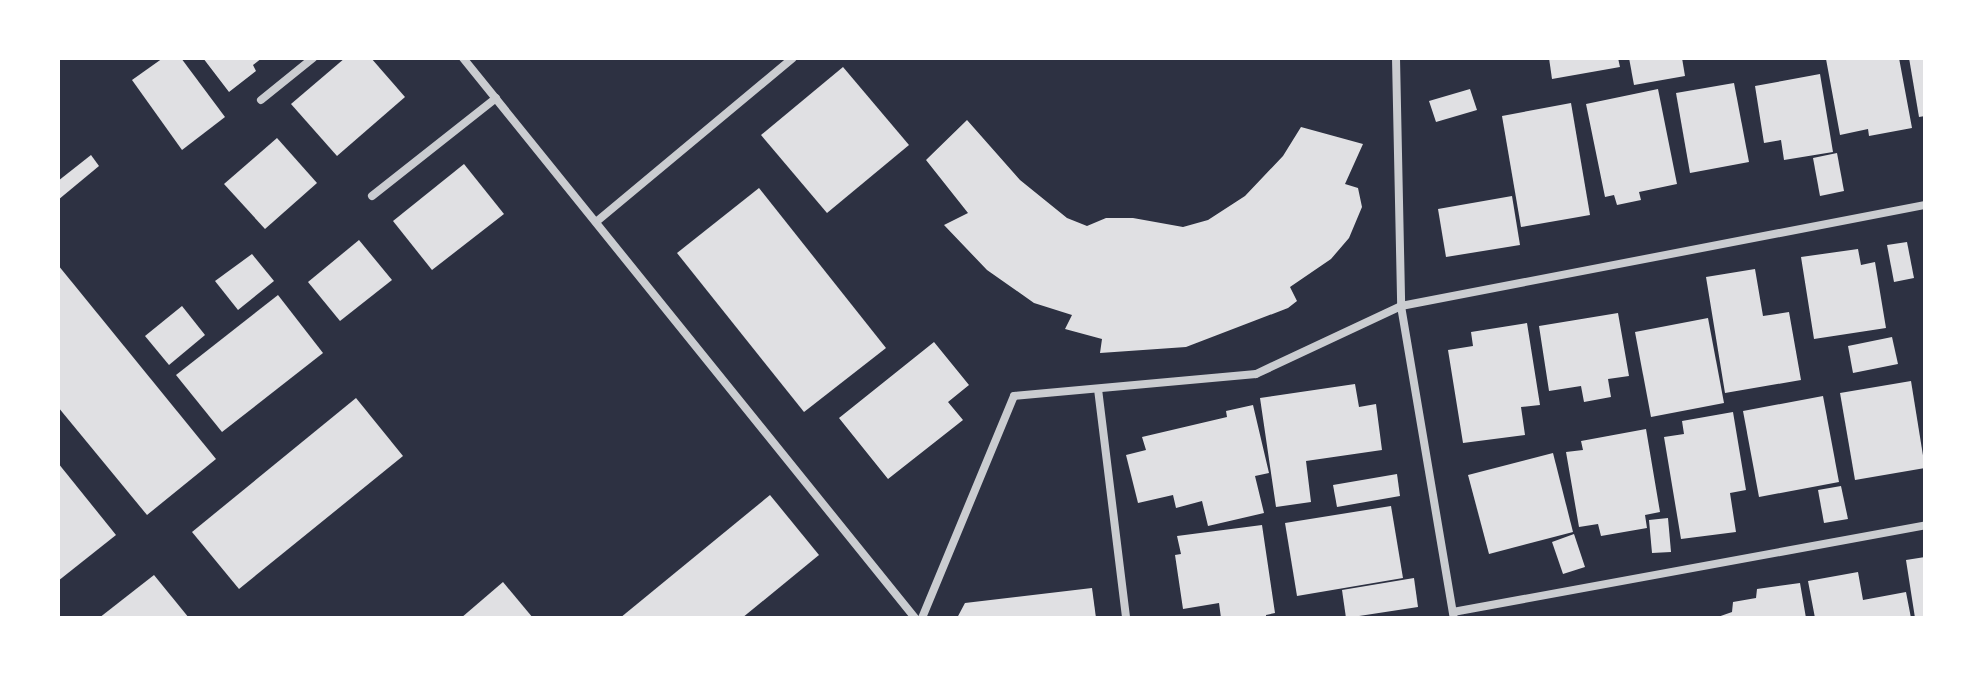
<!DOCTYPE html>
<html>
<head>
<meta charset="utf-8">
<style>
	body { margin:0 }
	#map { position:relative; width:1983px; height:676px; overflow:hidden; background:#2d3142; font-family:"DM Sans",sans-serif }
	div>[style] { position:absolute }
	.building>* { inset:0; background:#e0e0e3 }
	.minor>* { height:8px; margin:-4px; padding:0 4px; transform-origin:4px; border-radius:4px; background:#caccd0 }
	span { translate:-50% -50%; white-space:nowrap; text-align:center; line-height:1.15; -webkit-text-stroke:8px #fff; paint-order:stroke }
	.frame { position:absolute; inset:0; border:60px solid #fff; pointer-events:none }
</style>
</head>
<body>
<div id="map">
	<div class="building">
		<i style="clip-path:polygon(163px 58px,181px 58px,225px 117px,182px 150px,132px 80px)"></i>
		<i style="clip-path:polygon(203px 58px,262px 58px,253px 65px,256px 71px,229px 92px)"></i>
		<i style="clip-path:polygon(345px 58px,371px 58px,405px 97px,337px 156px,291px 104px)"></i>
		<i style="clip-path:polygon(1549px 58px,1618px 58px,1620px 67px,1552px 79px)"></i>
		<i style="clip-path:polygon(1629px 58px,1682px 58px,1685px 76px,1634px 85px)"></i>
		<i style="clip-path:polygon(1899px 58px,1912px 128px,1869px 136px,1868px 129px,1840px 135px,1826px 59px)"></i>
		<i style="clip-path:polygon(1909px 58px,1925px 58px,1925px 116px,1919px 117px)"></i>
		<i style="clip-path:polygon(843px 67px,909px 145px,827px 213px,761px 135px)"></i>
		<i style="clip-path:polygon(1820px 74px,1833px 152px,1784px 160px,1781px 140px,1764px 143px,1755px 86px)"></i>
		<i style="clip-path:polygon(1734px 83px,1749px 162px,1690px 173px,1676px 93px)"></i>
		<i style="clip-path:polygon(1470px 89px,1477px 110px,1436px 122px,1429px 101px)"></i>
		<i style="clip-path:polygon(1658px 89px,1677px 184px,1639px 192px,1641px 200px,1617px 205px,1614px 195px,1605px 197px,1586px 104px)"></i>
		<i style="clip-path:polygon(1571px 103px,1590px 215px,1521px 227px,1502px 116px)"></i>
		<i style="clip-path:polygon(967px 120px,1020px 180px,1067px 218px,1087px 226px,1106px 218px,1133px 218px,1183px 227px,1208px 220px,1245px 196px,1283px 156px,1301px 127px,1363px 144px,1345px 184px,1358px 188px,1362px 207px,1349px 238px,1331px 259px,1290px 287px,1297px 301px,1288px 308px,1186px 347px,1100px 353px,1102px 339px,1065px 329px,1072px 315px,1034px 303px,987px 270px,944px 225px,968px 213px,926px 160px)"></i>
		<i style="clip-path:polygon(277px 138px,317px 183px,265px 229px,224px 184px)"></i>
		<i style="clip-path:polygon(1837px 153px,1844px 191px,1820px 196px,1813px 158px)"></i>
		<i style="clip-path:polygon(91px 155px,99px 166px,58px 200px,58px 181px)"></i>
		<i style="clip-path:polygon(464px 164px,504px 214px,432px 270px,393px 221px)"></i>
		<i style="clip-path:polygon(759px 188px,886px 348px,804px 412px,677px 253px)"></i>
		<i style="clip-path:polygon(1512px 196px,1520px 245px,1446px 257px,1438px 209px)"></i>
		<i style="clip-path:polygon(359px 240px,392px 280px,340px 321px,308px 282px)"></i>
		<i style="clip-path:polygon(1907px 242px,1914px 278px,1894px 282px,1887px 245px)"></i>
		<i style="clip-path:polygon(1858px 249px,1861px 265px,1875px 262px,1886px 328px,1814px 339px,1801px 257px)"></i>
		<i style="clip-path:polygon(252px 254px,274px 281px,238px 310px,215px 281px)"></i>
		<i style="clip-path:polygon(58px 265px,216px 459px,147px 515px,58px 407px)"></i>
		<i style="clip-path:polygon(1755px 269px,1763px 316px,1789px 312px,1801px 380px,1725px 393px,1706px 277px)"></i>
		<i style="clip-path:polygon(278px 295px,323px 353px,222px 432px,176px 375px)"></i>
		<i style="clip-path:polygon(182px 306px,205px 335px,169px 365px,145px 336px)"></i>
		<i style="clip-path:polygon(1618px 313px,1629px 376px,1608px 379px,1611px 397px,1584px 402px,1581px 386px,1549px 391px,1539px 326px)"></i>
		<i style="clip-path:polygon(1708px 318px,1724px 403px,1651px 417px,1635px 332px)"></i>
		<i style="clip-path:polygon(1527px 323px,1540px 405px,1521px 407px,1525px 435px,1463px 443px,1448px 350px,1473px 346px,1471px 332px)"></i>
		<i style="clip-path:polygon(1892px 337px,1898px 364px,1853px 373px,1848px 346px)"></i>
		<i style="clip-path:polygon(934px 342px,969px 385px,948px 402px,963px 420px,888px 479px,839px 418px)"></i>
		<i style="clip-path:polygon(1911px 381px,1925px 468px,1855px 480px,1840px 393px)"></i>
		<i style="clip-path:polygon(1355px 384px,1359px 407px,1376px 404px,1382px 450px,1306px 461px,1311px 502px,1276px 507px,1260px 398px)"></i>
		<i style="clip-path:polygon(1823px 396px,1839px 482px,1759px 497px,1743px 411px)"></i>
		<i style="clip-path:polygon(356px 398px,403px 456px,239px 589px,192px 532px)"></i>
		<i style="clip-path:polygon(1253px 405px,1269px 473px,1255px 476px,1264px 513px,1208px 526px,1202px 501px,1176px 508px,1173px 495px,1138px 503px,1126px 455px,1146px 450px,1142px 437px,1227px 417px,1226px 411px)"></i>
		<i style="clip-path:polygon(1733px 412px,1746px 490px,1730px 493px,1736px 532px,1681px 539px,1664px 437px,1684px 434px,1682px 421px)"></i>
		<i style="clip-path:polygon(1646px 429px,1660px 512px,1645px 515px,1647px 528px,1601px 536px,1598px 524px,1579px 527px,1566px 452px,1583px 450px,1581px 441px)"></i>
		<i style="clip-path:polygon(1553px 453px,1573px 532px,1489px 554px,1468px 475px)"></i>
		<i style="clip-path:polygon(58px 463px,116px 535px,58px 581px)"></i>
		<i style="clip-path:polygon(1397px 474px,1400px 496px,1337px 507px,1333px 485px)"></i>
		<i style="clip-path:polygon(1841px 486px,1848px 519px,1824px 523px,1818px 490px)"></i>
		<i style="clip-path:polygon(770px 495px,819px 555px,742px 618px,620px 618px)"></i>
		<i style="clip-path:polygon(1391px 506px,1403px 578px,1297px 596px,1285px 523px)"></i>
		<i style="clip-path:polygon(1668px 518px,1671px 552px,1652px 553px,1649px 520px)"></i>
		<i style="clip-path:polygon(1262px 525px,1275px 613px,1266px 615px,1266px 618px,1221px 618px,1219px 603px,1183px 609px,1175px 555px,1181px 554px,1177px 536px)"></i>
		<i style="clip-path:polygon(1574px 534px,1585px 567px,1563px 574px,1552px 542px)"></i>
		<i style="clip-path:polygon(1925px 557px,1925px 618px,1915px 618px,1906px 560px)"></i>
		<i style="clip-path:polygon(1858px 572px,1863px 600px,1906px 592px,1911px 618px,1815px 618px,1808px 581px)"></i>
		<i style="clip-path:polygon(154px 575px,189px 618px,99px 618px)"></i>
		<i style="clip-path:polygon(1414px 578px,1418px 607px,1346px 618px,1342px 590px)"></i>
		<i style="clip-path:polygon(503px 582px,533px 618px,461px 618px)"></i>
		<i style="clip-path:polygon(1800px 583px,1806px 618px,1715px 618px,1732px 612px,1733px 602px,1756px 598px,1757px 589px)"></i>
		<i style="clip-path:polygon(1092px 588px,1096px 618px,957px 618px,965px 603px)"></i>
	</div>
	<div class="minor">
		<i style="left:463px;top:58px;width:720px;rotate:51.09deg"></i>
		<i style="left:1396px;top:58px;width:248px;rotate:88.8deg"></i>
		<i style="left:1401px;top:306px;width:316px;rotate:80.4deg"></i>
		<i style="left:261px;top:100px;width:67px;rotate:-38.9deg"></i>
		<i style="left:372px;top:196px;width:158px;rotate:-38.3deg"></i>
		<i style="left:596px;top:222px;width:256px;rotate:-39.8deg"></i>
		<i style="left:1098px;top:389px;width:231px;rotate:83deg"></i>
		<i style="left:1453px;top:612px;width:480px;rotate:-10.4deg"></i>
		<i style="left:922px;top:618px;width:240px;rotate:-67.5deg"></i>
		<i style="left:1014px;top:396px;width:243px;rotate:-5.2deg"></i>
		<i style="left:1256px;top:374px;width:160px;rotate:-25.1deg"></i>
		<i style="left:1401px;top:306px;width:534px;rotate:-10.91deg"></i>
	</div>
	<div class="frame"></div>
</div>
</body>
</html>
